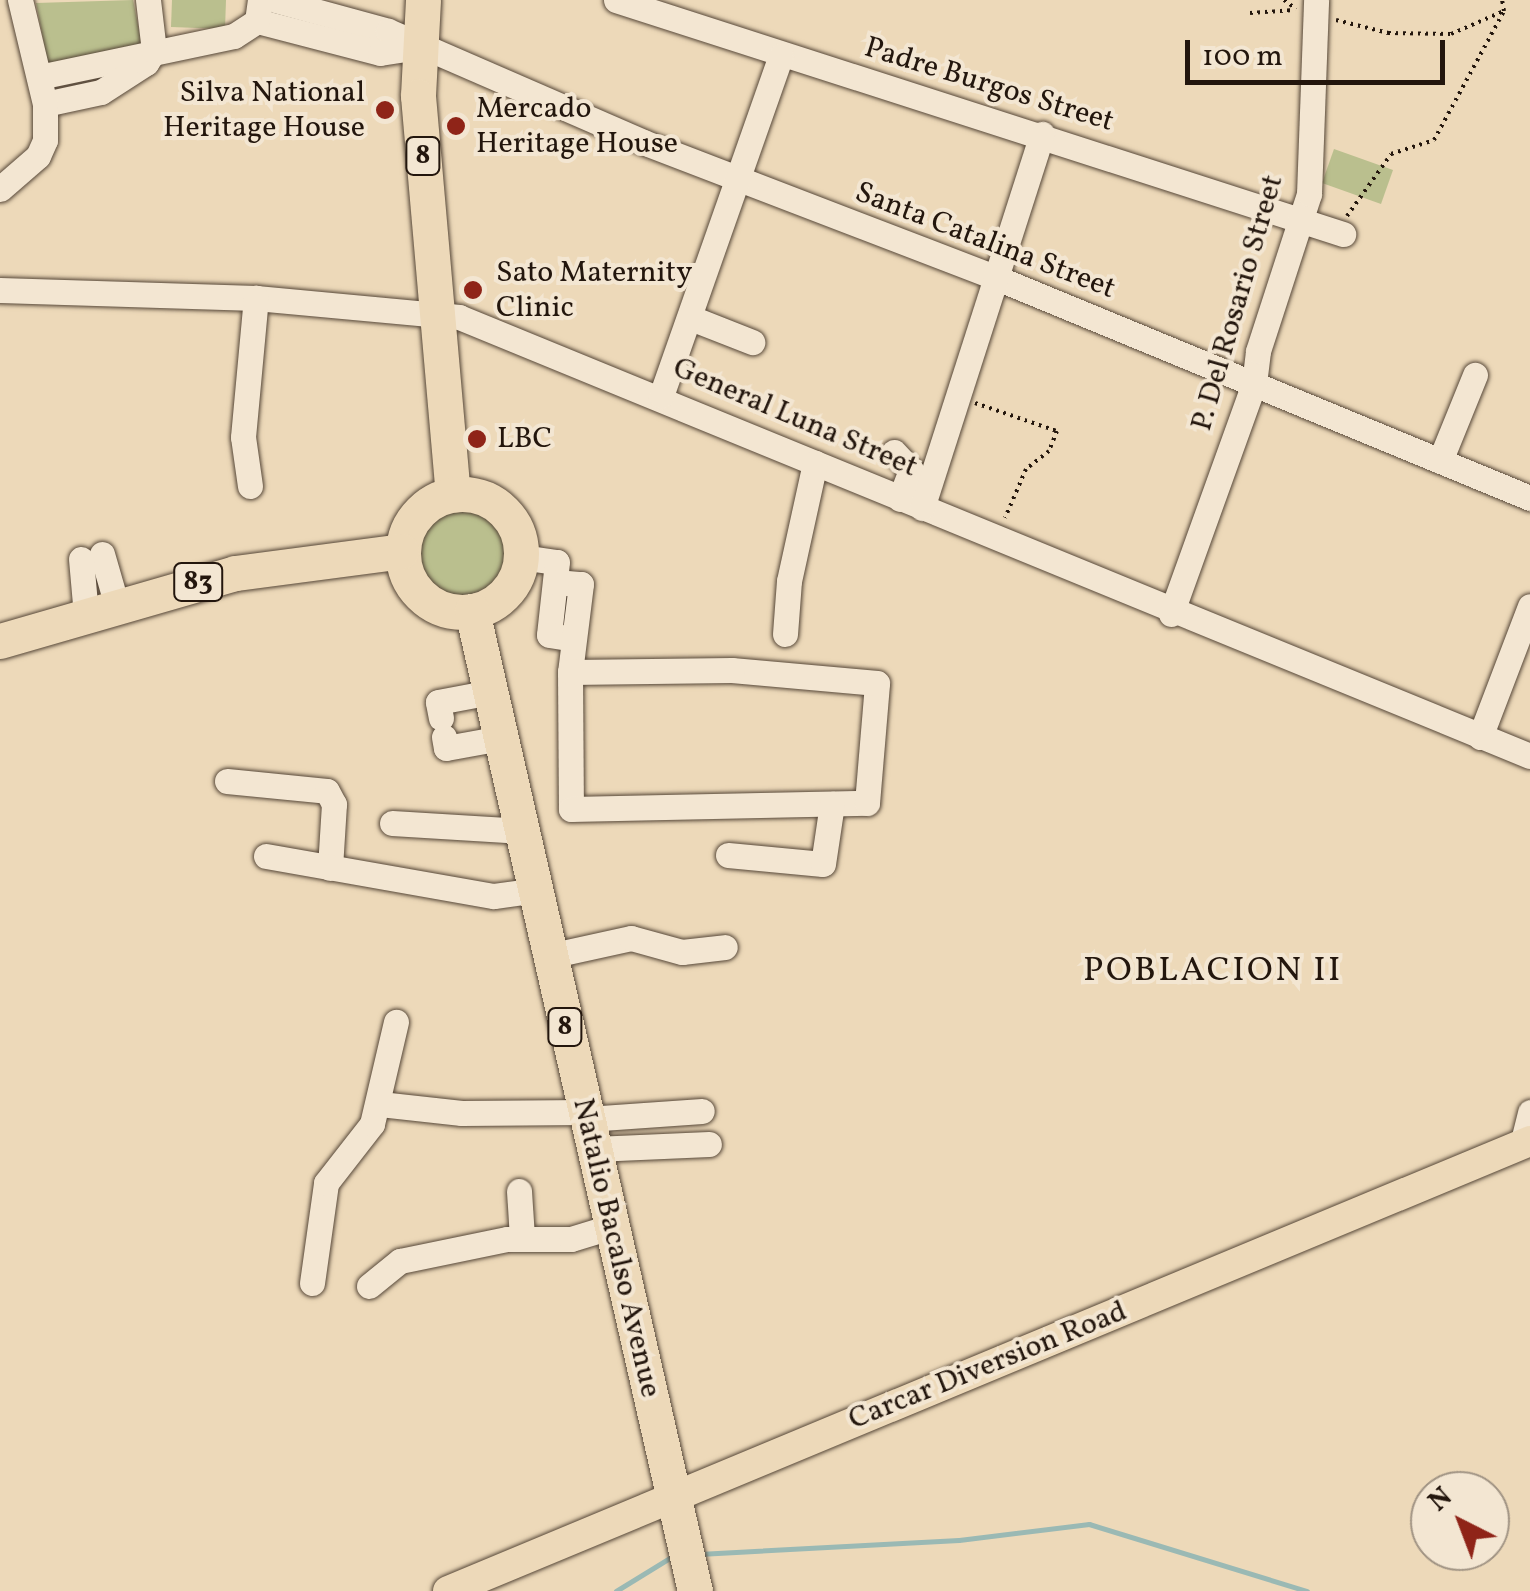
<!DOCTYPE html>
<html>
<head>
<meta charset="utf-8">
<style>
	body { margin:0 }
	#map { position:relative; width:1530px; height:1591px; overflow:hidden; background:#edd9b9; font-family:Vollkorn,serif }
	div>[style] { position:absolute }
	.green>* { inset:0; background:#babf8e }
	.round { border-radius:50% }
	.stream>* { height:5px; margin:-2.5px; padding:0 2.5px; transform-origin:2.5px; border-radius:2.5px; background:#9ab9b4 }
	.path>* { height:4px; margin-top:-2px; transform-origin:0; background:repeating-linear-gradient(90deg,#23160d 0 2.5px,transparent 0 7.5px) }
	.roads { filter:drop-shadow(0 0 2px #564738) drop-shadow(0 0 2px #564738) }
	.minor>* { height:25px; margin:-12.5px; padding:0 12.5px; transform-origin:12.5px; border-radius:12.5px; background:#f3e6d2 }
	.major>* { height:30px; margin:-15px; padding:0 15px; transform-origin:15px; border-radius:15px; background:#edd9b9 }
	.highway>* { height:35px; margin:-17.5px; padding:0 17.5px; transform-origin:17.5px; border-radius:17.5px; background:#edd9b9 }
	.highway>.ring { margin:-17.5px; padding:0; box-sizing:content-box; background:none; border:35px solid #edd9b9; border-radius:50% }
	.dots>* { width:28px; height:28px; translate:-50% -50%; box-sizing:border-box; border:5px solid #f3e6d2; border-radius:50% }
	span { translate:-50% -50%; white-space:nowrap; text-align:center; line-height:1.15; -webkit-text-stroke:8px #f3e6d2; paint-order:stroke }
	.shield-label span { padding:2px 8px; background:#f3e6d2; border:2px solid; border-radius:8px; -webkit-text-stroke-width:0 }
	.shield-label { font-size:28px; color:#23160d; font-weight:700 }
	.street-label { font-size:30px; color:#23160d }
	.poi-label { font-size:30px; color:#23160d }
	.right { translate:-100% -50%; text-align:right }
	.left { translate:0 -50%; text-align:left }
	.quarter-label { font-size:35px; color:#23160d; letter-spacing:2.5px }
	.north { position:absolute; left:1410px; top:1471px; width:100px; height:100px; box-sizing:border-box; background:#f3e6d2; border:2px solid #a09383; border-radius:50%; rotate:318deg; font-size:28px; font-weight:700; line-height:40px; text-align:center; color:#23160d }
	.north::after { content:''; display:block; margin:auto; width:35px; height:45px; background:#8f2418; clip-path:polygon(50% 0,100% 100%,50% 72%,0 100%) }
	.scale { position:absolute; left:1185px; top:40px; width:260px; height:45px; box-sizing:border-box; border:5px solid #23160d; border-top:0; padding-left:12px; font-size:30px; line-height:35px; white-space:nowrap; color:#23160d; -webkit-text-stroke:8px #f3e6d2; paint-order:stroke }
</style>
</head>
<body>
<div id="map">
	<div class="green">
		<i style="clip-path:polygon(133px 0,142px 45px,48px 64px,36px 3px)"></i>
		<i style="clip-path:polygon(172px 0,226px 0,225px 29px,171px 27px)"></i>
		<i style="clip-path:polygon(1334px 149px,1393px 170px,1381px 204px,1322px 183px)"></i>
		<i class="round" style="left:409px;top:500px;width:106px;height:106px"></i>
	</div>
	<div class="stream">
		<i style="left:699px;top:1554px;width:260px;rotate:-3.1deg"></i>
		<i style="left:959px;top:1540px;width:131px;rotate:-7deg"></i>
		<i style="left:1089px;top:1524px;width:228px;rotate:17.1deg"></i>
		<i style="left:616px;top:1591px;width:67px;rotate:-31.6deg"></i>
	</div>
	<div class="path">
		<i style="left:1284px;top:0;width:15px;rotate:37deg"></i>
		<i style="left:1250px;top:13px;width:44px;rotate:-3.9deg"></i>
		<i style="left:1336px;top:20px;width:54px;rotate:14deg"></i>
		<i style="left:1388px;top:33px;width:63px;rotate:0.9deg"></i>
		<i style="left:1451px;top:34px;width:58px;rotate:-23.5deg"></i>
		<i style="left:1347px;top:216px;width:76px;rotate:-54.6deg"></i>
		<i style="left:1391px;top:154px;width:45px;rotate:-18deg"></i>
		<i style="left:1434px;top:140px;width:147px;rotate:-61.5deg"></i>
		<i style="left:1504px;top:11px;width:11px;rotate:-100deg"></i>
		<i style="left:975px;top:403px;width:87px;rotate:18.9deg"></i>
		<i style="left:1057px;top:431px;width:22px;rotate:112deg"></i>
		<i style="left:1049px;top:451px;width:29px;rotate:142deg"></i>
		<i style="left:1026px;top:469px;width:53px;rotate:113.2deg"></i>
	</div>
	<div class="roads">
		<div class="minor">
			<i style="left:275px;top:0;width:117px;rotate:15.3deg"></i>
			<i style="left:388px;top:31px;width:278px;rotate:23.5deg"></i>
			<i style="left:643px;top:142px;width:379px;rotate:21deg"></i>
			<i style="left:997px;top:278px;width:577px;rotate:22.43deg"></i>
			<i style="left:616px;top:0;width:764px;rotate:17.84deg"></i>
			<i style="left:257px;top:21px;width:127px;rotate:14.6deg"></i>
			<i style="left:380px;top:53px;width:36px;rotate:-9deg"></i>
			<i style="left:39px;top:77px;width:199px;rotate:-11.9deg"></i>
			<i style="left:234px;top:36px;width:27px;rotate:-33deg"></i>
			<i style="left:257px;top:21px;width:21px;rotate:-82deg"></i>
			<i style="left:45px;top:104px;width:57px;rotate:-12.1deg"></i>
			<i style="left:101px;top:92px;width:54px;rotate:-32.8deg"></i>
			<i style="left:146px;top:63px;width:14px;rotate:-56deg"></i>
			<i style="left:154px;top:51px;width:51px;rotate:-96.7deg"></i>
			<i style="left:0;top:189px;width:50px;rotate:-41deg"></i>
			<i style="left:38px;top:156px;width:17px;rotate:-66deg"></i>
			<i style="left:45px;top:140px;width:36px;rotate:-90deg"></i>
			<i style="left:45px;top:104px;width:107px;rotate:-103.5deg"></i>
			<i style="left:0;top:290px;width:256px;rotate:1.8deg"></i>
			<i style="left:256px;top:298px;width:204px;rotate:5.3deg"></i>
			<i style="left:459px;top:317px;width:1157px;rotate:22.29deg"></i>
			<i style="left:691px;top:318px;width:66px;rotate:21.5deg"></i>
			<i style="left:661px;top:396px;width:361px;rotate:-70.6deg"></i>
			<i style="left:894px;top:452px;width:25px;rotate:47deg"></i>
			<i style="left:911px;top:470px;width:31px;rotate:111deg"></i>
			<i style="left:1440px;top:461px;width:93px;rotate:-67.9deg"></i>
			<i style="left:250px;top:486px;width:49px;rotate:-98.1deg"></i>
			<i style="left:243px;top:437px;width:140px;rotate:-84.7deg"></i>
			<i style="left:922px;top:508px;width:393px;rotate:-72.2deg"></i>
			<i style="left:102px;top:554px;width:54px;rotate:73.9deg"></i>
			<i style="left:521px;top:557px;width:36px;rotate:8deg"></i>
			<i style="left:557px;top:562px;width:73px;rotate:96.3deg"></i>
			<i style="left:549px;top:635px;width:24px;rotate:9deg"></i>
			<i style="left:81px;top:559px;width:56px;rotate:84.9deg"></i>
			<i style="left:556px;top:582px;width:25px;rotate:5deg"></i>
			<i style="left:581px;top:584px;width:89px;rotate:97.1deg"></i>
			<i style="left:570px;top:672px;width:137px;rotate:89.6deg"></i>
			<i style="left:571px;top:809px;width:296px;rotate:-1.2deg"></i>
			<i style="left:867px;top:803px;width:120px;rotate:-85.2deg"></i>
			<i style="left:877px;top:683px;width:146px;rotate:-174.9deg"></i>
			<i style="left:732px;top:670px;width:162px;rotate:179.3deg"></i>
			<i style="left:1171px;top:614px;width:245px;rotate:-70.2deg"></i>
			<i style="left:1254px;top:384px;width:33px;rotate:-83deg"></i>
			<i style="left:1258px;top:351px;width:165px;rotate:-72deg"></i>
			<i style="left:1309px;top:194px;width:194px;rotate:-87.9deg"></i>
			<i style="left:785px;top:634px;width:53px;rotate:-85.7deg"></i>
			<i style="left:789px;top:581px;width:121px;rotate:-77.6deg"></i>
			<i style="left:441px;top:718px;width:16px;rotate:-101deg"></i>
			<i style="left:438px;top:702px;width:54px;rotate:-10.7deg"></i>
			<i style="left:444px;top:737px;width:11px;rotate:80deg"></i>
			<i style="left:446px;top:748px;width:56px;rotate:-10.3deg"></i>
			<i style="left:1480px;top:737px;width:140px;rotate:-69.1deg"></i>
			<i style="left:227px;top:781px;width:100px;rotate:5.7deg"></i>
			<i style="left:327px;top:791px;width:15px;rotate:62deg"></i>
			<i style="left:334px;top:804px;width:64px;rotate:93.6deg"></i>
			<i style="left:392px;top:823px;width:131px;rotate:3.5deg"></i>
			<i style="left:728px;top:855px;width:95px;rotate:5.4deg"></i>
			<i style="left:823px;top:864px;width:61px;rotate:-81.5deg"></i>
			<i style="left:266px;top:856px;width:231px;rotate:10deg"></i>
			<i style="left:494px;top:896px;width:43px;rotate:-7.9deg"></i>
			<i style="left:549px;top:956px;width:84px;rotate:-12.4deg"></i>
			<i style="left:631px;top:938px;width:53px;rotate:15.4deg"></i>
			<i style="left:682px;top:952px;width:43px;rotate:-6.6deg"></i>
			<i style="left:380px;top:1104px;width:82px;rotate:6.3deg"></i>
			<i style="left:462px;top:1113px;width:124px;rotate:-0.5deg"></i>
			<i style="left:587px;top:1119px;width:115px;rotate:-4deg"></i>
			<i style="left:1522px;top:1145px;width:34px;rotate:-76deg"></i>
			<i style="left:594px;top:1149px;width:115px;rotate:-2.5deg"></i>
			<i style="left:519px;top:1191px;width:47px;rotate:86.3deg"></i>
			<i style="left:312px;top:1283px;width:101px;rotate:-82deg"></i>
			<i style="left:326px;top:1183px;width:75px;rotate:-52.1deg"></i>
			<i style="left:372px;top:1124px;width:105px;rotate:-76.8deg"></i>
			<i style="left:369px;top:1286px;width:40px;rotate:-39deg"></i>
			<i style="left:400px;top:1261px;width:109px;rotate:-11.6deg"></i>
			<i style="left:507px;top:1239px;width:64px"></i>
			<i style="left:571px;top:1239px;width:41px;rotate:-17.1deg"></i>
		</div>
		<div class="major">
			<i style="left:448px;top:1591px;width:1172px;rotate:-22.58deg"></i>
		</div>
		<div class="highway">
			<i style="left:423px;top:0;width:96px;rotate:93deg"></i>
			<i style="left:418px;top:96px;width:400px;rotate:85deg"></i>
			<i class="ring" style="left:403px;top:494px;width:83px;height:83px"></i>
			<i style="left:472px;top:611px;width:1005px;rotate:77.18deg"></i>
			<i style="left:0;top:641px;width:245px;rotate:-16.1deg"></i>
			<i style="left:235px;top:573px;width:168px;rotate:-7.5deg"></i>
		</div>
	</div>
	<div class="dots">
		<i style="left:385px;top:110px;background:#8f2418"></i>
		<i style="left:456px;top:126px;background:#8f2418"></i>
		<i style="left:473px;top:290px;background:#8f2418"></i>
		<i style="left:477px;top:439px;background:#8f2418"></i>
	</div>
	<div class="shield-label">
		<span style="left:423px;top:156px">8</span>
		<span style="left:198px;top:582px">83</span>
		<span style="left:565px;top:1027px">8</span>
	</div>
	<div class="street-label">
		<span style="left:989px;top:85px;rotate:17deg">Padre Burgos Street</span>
		<span style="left:985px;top:241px;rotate:21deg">Santa Catalina Street</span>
		<span style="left:1238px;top:303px;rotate:-74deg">P. Del Rosario Street</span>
		<span style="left:795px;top:418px;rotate:23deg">General Luna Street</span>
		<span style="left:616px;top:1248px;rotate:77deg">Natalio Bacalso Avenue</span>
		<span style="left:988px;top:1366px;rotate:-22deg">Carcar Diversion Road</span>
	</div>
	<div class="poi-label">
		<span class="right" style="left:365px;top:110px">Silva National<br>Heritage House</span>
		<span class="left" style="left:476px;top:126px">Mercado<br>Heritage House</span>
		<span class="left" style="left:496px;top:290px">Sato Maternity<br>Clinic</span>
		<span class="left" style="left:497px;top:439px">LBC</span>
	</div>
	<div class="quarter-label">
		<span style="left:1213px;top:971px">POBLACION II</span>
	</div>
	<div class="north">N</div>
	<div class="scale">100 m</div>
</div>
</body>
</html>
